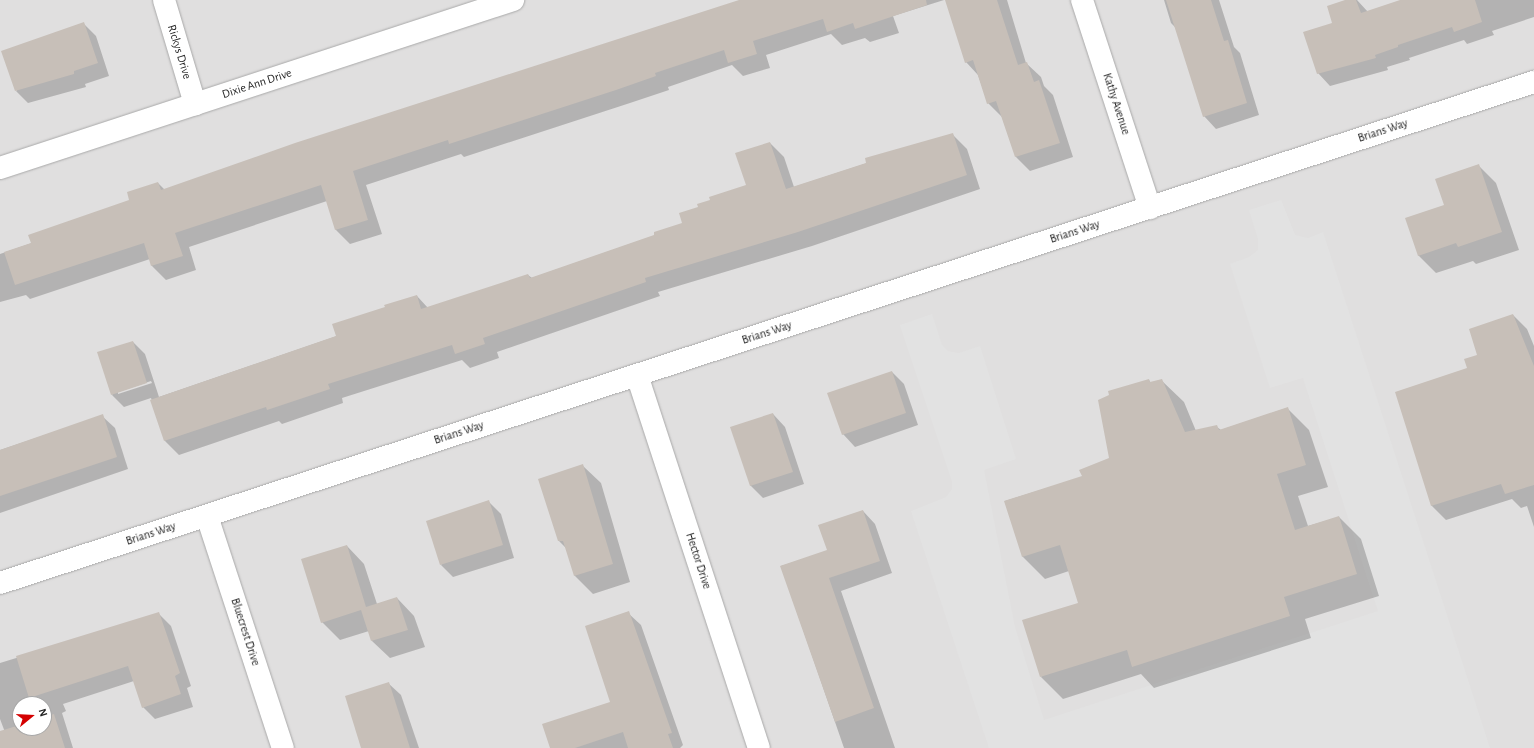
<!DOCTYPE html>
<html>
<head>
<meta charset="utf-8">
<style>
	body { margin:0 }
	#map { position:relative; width:1534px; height:748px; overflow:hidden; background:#f2efe9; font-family:"Alegreya Sans",sans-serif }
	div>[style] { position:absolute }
	.residential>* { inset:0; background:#e0dfdf }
	.parking>* { inset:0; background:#e2e2e2 }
	.shadow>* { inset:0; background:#0003 }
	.building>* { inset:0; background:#c7bfb8 }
	.roads { filter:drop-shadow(0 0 1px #a9a9a9) drop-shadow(0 0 1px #a9a9a9) }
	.street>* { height:22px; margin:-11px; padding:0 11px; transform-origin:11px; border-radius:11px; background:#fff }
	span { translate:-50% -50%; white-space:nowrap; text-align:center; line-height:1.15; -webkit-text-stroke:3px #fff; paint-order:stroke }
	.street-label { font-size:12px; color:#222 }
	.north { position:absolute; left:12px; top:696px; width:40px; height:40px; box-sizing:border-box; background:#fff; border:1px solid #a7a7a7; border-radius:50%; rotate:72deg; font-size:11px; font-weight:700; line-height:16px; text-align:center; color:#222 }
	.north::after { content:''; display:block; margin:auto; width:14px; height:18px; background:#d40000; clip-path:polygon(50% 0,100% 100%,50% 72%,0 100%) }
</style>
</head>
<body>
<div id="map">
	<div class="residential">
		<i style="clip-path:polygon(evenodd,0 0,1534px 0,1534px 748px,0 748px,0 0,20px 704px,44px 704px,44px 728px,20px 728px,20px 704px)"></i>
	</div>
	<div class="parking">
		<i style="clip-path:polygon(1281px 200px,1295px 235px,1308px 238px,1323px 232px,1490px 748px,989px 748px,911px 511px,946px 497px,952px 489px,952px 481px,900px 325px,932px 314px,942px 345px,948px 351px,959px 353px,980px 346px,1016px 459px,984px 470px,1015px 627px,1044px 720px,1378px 611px,1303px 378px,1270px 388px,1230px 264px,1249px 257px,1258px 250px,1258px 239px,1249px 210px)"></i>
	</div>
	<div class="shadow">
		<i style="clip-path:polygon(742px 0,944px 0,893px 16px,899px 33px,870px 42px,865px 38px,842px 45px,831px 34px,766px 55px,770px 68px,743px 76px,732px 65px,668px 87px,669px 90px,630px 103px,464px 157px,461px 154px,366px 185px,382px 234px,350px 244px,336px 230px,327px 201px,189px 247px,196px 270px,166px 280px,152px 266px,150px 259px,30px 299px,26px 295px,0 302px,0 254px,32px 243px,131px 201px,158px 183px,165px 190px)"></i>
		<i style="clip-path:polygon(946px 0,1007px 0,1026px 63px,1041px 77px,1044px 86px,1053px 95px,1073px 157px,1030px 171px,1016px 157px,1002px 117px,988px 103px,978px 75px,966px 62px)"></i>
		<i style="clip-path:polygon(1164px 0,1219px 0,1234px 47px,1240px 53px,1259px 115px,1216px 129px,1204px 116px,1176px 28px,1171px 23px)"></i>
		<i style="clip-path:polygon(1348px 0,1357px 0,1368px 12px,1403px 0,1534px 0,1534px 17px,1492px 31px,1494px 35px,1467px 44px,1464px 40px,1409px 58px,1410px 60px,1387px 67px,1388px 70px,1330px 86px,1318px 73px,1333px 23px)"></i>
		<i style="clip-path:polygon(84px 24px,96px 36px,109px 76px,85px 84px,86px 87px,28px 103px,16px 91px)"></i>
		<i style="clip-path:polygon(evenodd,953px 135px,967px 149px,980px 189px,812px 246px,658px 292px,660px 296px,497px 352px,499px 358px,470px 368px,462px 360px,342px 398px,343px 403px,282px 424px,279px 421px,179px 455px,165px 441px,151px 398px,124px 407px,112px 395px,133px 342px,145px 354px,159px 397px,337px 336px,386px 308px,417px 296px,428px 308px,528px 275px,532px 278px,656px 235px,684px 223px,699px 208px,747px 186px,770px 143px,784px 157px,794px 187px,953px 135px,151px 381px,152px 383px,118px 394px,118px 392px,151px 381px)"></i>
		<i style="clip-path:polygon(1479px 166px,1496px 183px,1519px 250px,1476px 264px,1473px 261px,1436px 273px,1418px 255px,1445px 206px)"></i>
		<i style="clip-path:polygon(1513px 315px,1527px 329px,1534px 346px,1534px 527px,1527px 506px,1521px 508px,1512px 499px,1446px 520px,1431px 505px,1469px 369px)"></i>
		<i style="clip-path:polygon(892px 372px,904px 384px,918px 425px,855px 447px,843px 434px)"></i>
		<i style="clip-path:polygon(1149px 380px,1151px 383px,1161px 380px,1184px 402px,1196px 431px,1217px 427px,1221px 430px,1287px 408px,1309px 430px,1328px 487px,1298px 496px,1308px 526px,1339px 517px,1361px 539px,1379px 596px,1305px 619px,1311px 638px,1154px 688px,1141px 674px,1063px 699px,1041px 677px,1079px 604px,1069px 571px,1045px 579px,1023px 557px,1005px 501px,1083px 477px,1110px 459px)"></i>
		<i style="clip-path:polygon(773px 414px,785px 427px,804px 484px,763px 498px,750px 485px)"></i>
		<i style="clip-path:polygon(102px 416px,115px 428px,128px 469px,0 513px,0 450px)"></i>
		<i style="clip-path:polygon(583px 466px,601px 483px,630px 582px,593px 594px,575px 576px,566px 548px,559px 541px)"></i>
		<i style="clip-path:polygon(488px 501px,501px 514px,514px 558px,453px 577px,441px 565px)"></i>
		<i style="clip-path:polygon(863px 511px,875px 524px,892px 573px,841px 591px,895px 748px,844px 748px,781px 566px,829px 551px)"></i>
		<i style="clip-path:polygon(347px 546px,364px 564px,377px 604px,397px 598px,414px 616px,425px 647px,390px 658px,372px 641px,369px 631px,340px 640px,322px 622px)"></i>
		<i style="clip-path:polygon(628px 613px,641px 625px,683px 745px,680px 748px,551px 748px,611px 703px)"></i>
		<i style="clip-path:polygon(evenodd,159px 614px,171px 626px,191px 686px,187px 688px,193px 707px,155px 719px,143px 707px,134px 681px,63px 704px,66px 711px,62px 713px,73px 748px,11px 748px,0 719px,0 663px,159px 614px,20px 704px,44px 704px,44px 728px,20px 728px,20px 704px)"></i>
		<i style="clip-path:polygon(388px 683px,401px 695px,419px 748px,362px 748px)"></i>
	</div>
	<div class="building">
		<i style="clip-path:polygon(739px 0,926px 0,927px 5px,855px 29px,853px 23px,827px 32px,823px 19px,753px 41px,757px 54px,728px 63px,724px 50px,655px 73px,656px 76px,616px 90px,449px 144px,448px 140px,353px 171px,368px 220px,335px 230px,321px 185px,175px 233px,183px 256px,151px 266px,144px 243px,15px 285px,4px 252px,31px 243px,28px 235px,129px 200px,127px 192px,158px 182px,161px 190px,295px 143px)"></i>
		<i style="clip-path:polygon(945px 0,997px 0,1018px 65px,1027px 62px,1034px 82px,1039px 80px,1060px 143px,1015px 157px,996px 101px,987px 104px,973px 60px,965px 63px)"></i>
		<i style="clip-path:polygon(1166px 0,1211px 0,1224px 41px,1228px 40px,1247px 103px,1203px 117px)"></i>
		<i style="clip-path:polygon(1345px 0,1356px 0,1361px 13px,1400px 0,1475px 0,1482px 22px,1454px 32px,1452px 27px,1398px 45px,1398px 47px,1375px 55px,1376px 58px,1317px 74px,1303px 32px,1332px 23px,1327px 6px)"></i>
		<i style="clip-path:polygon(84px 22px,98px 63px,74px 71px,74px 74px,15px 91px,1px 51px)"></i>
		<i style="clip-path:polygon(953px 133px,967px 175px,798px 232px,645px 278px,646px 282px,483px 338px,485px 344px,455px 354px,452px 345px,328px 384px,330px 389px,267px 410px,266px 407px,164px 441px,150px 400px,336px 336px,332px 324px,385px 307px,384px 305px,417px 295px,421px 309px,528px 274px,530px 278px,654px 235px,654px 232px,682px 223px,679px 213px,698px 207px,697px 204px,710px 200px,709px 197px,746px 185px,735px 153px,770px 142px,786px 189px,866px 163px,865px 158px)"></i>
		<i style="clip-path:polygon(1479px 164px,1502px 232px,1458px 247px,1456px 243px,1418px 256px,1405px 218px,1444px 205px,1435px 179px)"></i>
		<i style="clip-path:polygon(1513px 314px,1534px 366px,1534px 485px,1505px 494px,1501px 484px,1431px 506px,1395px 392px,1467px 368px,1464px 359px,1477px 355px,1469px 329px)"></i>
		<i style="clip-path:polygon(133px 341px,147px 383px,111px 395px,97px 352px)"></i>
		<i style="clip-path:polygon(892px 371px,906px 413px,842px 435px,827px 393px)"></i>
		<i style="clip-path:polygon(1149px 379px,1150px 382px,1162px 379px,1185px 432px,1217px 425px,1219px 430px,1288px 407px,1306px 465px,1277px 474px,1295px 530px,1339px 516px,1357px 574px,1284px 597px,1290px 616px,1132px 667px,1127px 650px,1040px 677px,1022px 620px,1078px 603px,1060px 545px,1022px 557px,1004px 501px,1082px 476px,1079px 470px,1109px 458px,1098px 400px,1109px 395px,1108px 391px)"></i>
		<i style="clip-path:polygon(773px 413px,793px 472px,750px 486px,730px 427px)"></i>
		<i style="clip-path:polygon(103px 414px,117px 457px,0 496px,0 450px)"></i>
		<i style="clip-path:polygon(583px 464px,613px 564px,574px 576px,563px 541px,558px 541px,538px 479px)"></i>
		<i style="clip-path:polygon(489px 500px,503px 545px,440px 565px,426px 521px)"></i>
		<i style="clip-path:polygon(863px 510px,880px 561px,829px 578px,874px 708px,835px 722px,780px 566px,827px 550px,818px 525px)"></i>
		<i style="clip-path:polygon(347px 545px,366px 607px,397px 597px,408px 630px,371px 641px,361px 610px,321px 623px,301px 559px)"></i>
		<i style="clip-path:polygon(629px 611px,672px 733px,668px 734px,673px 748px,628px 748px,623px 732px,575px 748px,550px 748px,542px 724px,610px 702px,585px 626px)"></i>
		<i style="clip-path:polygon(159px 612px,180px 673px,175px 676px,181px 694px,142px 708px,128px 666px,29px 698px,16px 656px)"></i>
		<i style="clip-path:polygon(389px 682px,410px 748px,361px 748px,345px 696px)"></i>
		<i style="clip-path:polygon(54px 714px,65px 748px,0 748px,0 731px,20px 725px,20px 728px,44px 728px,44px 717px)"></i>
	</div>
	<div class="roads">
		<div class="street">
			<i style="left:164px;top:0;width:109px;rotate:73.4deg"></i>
			<i style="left:1082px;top:0;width:219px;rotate:71.9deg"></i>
			<i style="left:0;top:168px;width:540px;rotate:-18.13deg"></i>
			<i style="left:637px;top:375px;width:392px;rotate:71.9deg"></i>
			<i style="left:207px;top:516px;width:244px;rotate:71.9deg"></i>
			<i style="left:0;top:583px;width:1614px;rotate:-18.09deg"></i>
		</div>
	</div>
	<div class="street-label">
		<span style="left:179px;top:52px;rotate:73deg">Rickys Drive</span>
		<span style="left:257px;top:84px;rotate:-18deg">Dixie Ann Drive</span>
		<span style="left:1116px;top:104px;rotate:72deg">Kathy Avenue</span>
		<span style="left:1383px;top:131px;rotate:-18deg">Brians Way</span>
		<span style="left:1075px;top:232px;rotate:-18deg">Brians Way</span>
		<span style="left:767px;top:333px;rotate:-18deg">Brians Way</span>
		<span style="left:459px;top:433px;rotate:-18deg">Brians Way</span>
		<span style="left:151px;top:534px;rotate:-18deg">Brians Way</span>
		<span style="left:698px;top:561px;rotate:72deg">Hector Drive</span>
		<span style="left:245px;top:632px;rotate:72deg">Bluecrest Drive</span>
	</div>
	<div class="north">N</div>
</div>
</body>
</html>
